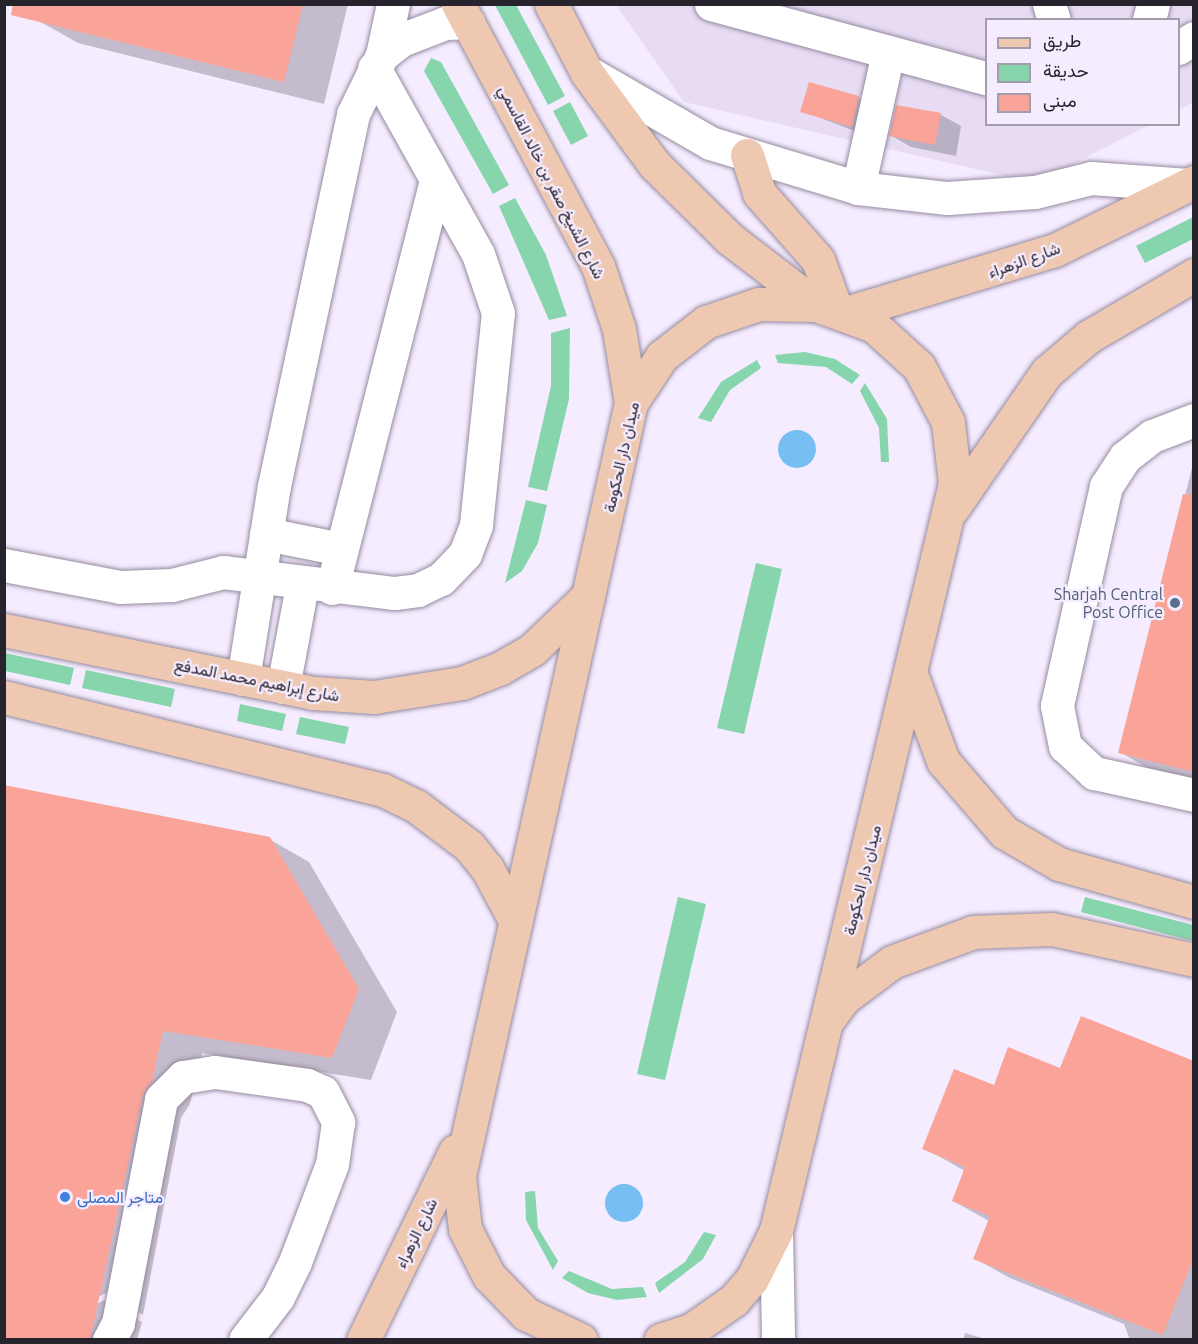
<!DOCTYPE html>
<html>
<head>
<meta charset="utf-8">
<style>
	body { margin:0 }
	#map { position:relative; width:1198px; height:1344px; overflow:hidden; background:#f5ecff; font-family:Ubuntu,Vazirmatn,sans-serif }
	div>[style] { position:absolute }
	.built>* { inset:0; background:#e7dcf4 }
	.green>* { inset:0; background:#87d5ac }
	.water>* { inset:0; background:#77bef3 }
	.round { border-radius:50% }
	.shadow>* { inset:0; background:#0003 }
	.building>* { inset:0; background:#faa499 }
	.roads { filter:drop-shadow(0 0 2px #958ba0) drop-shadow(0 0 2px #958ba0) }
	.minor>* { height:33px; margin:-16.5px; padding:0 16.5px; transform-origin:16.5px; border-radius:16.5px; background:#fff }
	.major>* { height:33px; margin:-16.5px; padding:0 16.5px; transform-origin:16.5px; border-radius:16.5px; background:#efc8b2 }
	.dots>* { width:16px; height:16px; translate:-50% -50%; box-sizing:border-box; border:3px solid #f5ecff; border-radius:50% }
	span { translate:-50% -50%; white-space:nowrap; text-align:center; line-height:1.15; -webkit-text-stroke:4.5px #f5ecff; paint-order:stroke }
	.street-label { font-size:16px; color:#27232c }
	.service-label { font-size:16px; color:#4e5e75 }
	.right { translate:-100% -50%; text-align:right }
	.shop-label { font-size:16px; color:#366cbe }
	.left { translate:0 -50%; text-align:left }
	.frame { position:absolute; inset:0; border:6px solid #27232c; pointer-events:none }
	.legend { position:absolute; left:985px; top:18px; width:195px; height:108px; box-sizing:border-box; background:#f5ecff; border:2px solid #a39cab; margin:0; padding:8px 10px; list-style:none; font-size:18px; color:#27232c }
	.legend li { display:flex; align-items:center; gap:12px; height:30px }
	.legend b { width:30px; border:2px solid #a39cab }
</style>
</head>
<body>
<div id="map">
	<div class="built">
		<i style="clip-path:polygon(616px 5px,1193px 5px,1193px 102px,1179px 110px,1178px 20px,986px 20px,986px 124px,1149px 125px,1036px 183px,684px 102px)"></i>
	</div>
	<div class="green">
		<i style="clip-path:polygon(495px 5px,516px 5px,565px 96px,548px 105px)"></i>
		<i style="clip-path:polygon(431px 58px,441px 62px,509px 185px,493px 194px,424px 71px)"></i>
		<i style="clip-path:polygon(570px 102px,588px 136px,571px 145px,553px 111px)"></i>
		<i style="clip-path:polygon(515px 198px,546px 255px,567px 316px,549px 320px,499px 206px)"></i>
		<i style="clip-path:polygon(1193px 217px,1193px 239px,1145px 263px,1136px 246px)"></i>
		<i style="clip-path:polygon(570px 328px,569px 399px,547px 491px,528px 487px,551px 386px,551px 333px)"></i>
		<i style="clip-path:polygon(805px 352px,835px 359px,860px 375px,852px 384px,826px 367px,778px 363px,775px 355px)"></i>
		<i style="clip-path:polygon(757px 360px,761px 368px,730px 390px,711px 422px,698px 418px,721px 382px)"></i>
		<i style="clip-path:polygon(865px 383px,887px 419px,889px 462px,881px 462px,879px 428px,860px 391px)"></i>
		<i style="clip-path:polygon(526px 500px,547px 505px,538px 543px,522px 571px,505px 583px)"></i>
		<i style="clip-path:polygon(756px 563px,782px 569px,744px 734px,717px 728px)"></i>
		<i style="clip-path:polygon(5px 653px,74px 668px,70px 685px,5px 671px)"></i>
		<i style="clip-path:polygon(86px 670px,175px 689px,171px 707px,82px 688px)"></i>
		<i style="clip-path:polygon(240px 704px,286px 714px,282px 731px,237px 721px)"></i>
		<i style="clip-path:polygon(300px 717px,349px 727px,345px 744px,296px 734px)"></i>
		<i style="clip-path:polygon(678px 897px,706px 904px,665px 1080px,637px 1074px)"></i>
		<i style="clip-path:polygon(1085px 897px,1193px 925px,1193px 941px,1081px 912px)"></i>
		<i style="clip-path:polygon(535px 1191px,538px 1228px,558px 1261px,553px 1270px,526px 1220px,525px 1192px)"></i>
		<i style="clip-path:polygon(704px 1232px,716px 1235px,703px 1259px,659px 1293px,655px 1283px,685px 1262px)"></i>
		<i style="clip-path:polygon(569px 1271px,612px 1289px,643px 1287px,647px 1297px,617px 1300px,588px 1293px,562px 1278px)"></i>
	</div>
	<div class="water">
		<i class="round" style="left:778px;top:430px;width:38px;height:38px"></i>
		<i class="round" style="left:605px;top:1184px;width:38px;height:38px"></i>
	</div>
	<div class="shadow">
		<i style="clip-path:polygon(43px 4px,348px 4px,324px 104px,78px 43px,39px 21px)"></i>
		<i style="clip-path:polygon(859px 98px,879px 110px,873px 138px,802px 111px)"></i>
		<i style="clip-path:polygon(897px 107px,941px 115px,961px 126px,956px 156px,911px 147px,890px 135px)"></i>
		<i style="clip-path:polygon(1194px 460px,1194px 784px,1159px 775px,1120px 752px)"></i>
		<i style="clip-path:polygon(4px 786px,269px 839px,309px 862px,397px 1012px,371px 1080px,202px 1053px,190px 1104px,181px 1118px,143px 1315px,106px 1293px,13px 1340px)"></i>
		<i style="clip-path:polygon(1194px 1063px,1194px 1340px,1130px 1340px,1124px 1324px,1010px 1278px,974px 1258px,989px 1221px,953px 1201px,965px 1171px,924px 1148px,994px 1087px,1061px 1070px)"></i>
		<i style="clip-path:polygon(104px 1300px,142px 1322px,137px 1340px,36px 1340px)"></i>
		<i style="clip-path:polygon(965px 1333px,989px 1340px,963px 1340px)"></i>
	</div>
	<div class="building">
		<i style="clip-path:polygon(13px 4px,303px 4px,284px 82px,11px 15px)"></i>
		<i style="clip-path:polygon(809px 82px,859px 96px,852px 127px,800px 112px)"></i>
		<i style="clip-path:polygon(896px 105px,941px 113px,935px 145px,889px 136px)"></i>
		<i style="clip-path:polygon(1183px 494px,1194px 495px,1194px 772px,1118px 753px)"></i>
		<i style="clip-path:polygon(4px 785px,270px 837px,359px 989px,332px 1058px,163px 1031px,152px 1082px,143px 1095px,90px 1340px,4px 1340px)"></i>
		<i style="clip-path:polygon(1081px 1016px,1194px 1061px,1194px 1257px,1163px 1335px,973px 1259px,990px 1216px,952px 1201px,965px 1167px,922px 1149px,954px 1069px,994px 1085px,1008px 1047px,1060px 1068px)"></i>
	</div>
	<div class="roads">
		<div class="minor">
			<i style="left:711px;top:4px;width:285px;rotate:15.1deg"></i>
			<i style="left:1049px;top:4px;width:17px;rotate:73deg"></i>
			<i style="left:1149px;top:20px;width:16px;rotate:-76deg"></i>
			<i style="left:1178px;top:48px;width:19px;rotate:-32deg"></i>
			<i style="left:382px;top:55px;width:52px;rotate:-77.8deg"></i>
			<i style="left:589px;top:73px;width:140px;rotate:30deg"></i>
			<i style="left:710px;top:143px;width:155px;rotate:16.9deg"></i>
			<i style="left:858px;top:188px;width:90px;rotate:6.4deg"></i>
			<i style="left:947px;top:198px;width:88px;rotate:-3.9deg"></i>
			<i style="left:1035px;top:192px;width:58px;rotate:-14deg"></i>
			<i style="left:1091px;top:178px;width:97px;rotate:4.1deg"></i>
			<i style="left:858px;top:188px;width:138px;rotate:-77.5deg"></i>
			<i style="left:1194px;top:420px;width:45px;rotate:159.1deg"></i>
			<i style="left:1152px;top:436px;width:34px;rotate:142deg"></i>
			<i style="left:1125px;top:457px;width:35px;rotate:123deg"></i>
			<i style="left:1106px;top:486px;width:225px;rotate:102.6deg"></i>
			<i style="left:1057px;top:706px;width:41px;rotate:78.7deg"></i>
			<i style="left:1065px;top:746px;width:40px;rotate:43deg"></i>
			<i style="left:1094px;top:773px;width:102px;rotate:12.4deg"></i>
			<i style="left:266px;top:534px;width:76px;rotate:11.3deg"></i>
			<i style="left:4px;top:565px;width:118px;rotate:10.7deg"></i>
			<i style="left:120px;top:587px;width:52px;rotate:-2.2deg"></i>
			<i style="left:172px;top:585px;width:53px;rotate:-14.3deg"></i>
			<i style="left:223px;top:572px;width:173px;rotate:7deg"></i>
			<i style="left:395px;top:593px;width:23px;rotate:-7deg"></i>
			<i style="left:418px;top:590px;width:25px;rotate:-26deg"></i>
			<i style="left:441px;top:579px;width:35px;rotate:-46deg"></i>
			<i style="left:465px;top:554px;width:31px;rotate:-69deg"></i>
			<i style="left:476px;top:525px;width:213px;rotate:-84.1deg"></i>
			<i style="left:498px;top:313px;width:62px;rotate:-108.7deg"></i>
			<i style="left:478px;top:254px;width:213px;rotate:-119.2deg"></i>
			<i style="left:332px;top:588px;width:420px;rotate:-75.7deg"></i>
			<i style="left:243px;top:679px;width:195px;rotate:-80.9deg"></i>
			<i style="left:274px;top:486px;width:380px;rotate:-78deg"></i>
			<i style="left:353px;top:114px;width:66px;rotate:-63.8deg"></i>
			<i style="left:382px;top:55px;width:24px;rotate:-38deg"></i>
			<i style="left:401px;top:40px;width:47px;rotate:-21.1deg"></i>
			<i style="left:445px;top:23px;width:23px;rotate:-2deg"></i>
			<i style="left:283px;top:687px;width:104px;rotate:-79.4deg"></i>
			<i style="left:776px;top:1231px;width:109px;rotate:88.9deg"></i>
			<i style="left:109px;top:1340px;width:19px;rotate:-62deg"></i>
			<i style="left:118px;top:1323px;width:228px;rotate:-79.1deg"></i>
			<i style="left:161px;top:1099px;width:31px;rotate:-45deg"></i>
			<i style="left:183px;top:1077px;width:32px;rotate:-9deg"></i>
			<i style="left:215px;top:1072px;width:93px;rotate:8deg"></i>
			<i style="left:307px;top:1085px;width:17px;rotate:24deg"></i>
			<i style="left:323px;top:1092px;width:34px;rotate:63deg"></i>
			<i style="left:338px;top:1122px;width:42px;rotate:98.1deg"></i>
			<i style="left:332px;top:1164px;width:105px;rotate:110.7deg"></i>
			<i style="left:295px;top:1262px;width:39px;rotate:116deg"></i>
			<i style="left:278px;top:1297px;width:54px;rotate:127.5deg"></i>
		</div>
		<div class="major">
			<i style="left:458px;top:4px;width:297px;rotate:61.9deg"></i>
			<i style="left:598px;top:266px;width:66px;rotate:71.6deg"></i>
			<i style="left:619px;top:329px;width:75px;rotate:80.8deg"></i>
			<i style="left:551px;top:4px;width:78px;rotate:62.4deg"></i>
			<i style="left:587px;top:73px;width:113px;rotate:53.6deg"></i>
			<i style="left:654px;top:164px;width:107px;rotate:44.6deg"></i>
			<i style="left:730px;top:239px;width:108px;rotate:37.5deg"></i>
			<i style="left:747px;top:155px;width:40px;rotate:72deg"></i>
			<i style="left:759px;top:193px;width:89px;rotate:48.6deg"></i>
			<i style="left:818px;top:260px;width:52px;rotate:69.8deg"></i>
			<i style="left:846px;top:313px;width:218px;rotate:-16.8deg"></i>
			<i style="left:1055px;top:250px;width:155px;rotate:-26.1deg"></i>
			<i style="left:952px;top:509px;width:167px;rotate:-55.3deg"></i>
			<i style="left:1047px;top:372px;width:54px;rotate:-40.5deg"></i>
			<i style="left:1088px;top:337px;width:123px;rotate:-30.3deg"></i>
			<i style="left:4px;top:630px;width:315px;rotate:11.5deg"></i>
			<i style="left:313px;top:693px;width:61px;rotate:3.8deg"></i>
			<i style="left:374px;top:697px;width:89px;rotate:-9deg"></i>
			<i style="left:462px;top:683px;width:40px;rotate:-21deg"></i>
			<i style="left:499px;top:669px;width:39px;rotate:-30deg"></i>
			<i style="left:533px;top:649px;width:76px;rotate:-43.9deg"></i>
			<i style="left:912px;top:677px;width:90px;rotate:69.7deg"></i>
			<i style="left:943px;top:761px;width:94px;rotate:49.3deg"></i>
			<i style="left:1004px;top:832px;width:64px;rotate:30.2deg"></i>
			<i style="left:1059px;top:864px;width:140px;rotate:15.7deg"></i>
			<i style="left:4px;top:697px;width:390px;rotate:13.8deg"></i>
			<i style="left:383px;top:790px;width:37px;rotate:26deg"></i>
			<i style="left:416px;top:806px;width:66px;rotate:37deg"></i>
			<i style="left:469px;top:846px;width:28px;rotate:51deg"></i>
			<i style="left:487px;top:868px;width:61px;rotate:61.8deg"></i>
			<i style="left:830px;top:1017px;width:24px;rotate:-54deg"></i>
			<i style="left:844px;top:998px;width:60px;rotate:-36.9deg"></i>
			<i style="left:892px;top:962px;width:86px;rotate:-20.3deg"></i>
			<i style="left:973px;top:932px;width:79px;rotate:-2.2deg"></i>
			<i style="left:1052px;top:929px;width:145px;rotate:12.3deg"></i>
			<i style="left:363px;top:1340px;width:210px;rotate:-64deg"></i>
			<i style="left:581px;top:1340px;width:61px;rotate:-154.7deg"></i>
			<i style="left:526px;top:1314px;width:53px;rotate:-134.2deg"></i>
			<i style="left:489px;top:1276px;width:53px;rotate:-117.1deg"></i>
			<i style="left:465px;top:1229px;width:53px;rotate:-96.5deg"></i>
			<i style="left:459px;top:1176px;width:792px;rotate:-77.46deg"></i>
			<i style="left:631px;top:403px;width:56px;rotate:-56.6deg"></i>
			<i style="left:662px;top:356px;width:56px;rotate:-37.7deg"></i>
			<i style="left:706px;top:322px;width:56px;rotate:-18.8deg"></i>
			<i style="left:759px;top:304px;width:57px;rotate:1deg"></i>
			<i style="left:816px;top:305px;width:62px;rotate:19.9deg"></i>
			<i style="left:874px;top:326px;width:61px;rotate:42.3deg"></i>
			<i style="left:919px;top:367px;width:62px;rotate:62.2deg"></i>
			<i style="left:948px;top:422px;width:61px;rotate:83.5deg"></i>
			<i style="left:955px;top:483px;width:769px;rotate:103.46deg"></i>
			<i style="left:776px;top:1231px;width:54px;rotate:116.6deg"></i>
			<i style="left:752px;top:1279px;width:28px;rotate:131deg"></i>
			<i style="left:734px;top:1300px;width:52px;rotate:145.1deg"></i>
			<i style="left:691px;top:1330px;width:32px;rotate:162deg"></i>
		</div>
	</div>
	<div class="dots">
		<i style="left:1175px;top:603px;background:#5c6f8a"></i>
		<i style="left:65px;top:1197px;background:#3f7fe0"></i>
	</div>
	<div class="street-label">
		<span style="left:552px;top:182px;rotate:63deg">شارع الشيخ صقر بن خالد القاسمي</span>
		<span style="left:1024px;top:260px;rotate:-20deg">شارع الزهراء</span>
		<span style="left:621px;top:457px;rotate:-77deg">ميدان دار الحكومة</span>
		<span style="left:257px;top:680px;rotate:11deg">شارع إبراهيم محمد المدفع</span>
		<span style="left:862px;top:880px;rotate:-76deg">ميدان دار الحكومة</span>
		<span style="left:416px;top:1233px;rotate:-64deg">شارع الزهراء</span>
	</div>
	<div class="service-label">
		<span class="right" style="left:1163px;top:603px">Sharjah Central<br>Post Office</span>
	</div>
	<div class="shop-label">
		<span class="left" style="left:77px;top:1197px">متاجر المصلى</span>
	</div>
	<div class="frame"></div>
	<ul class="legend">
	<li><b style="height:8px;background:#efc8b2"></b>طريق</li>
	<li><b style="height:16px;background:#87d5ac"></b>حديقة</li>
	<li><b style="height:16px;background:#faa499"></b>مبنى</li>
	</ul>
</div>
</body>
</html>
